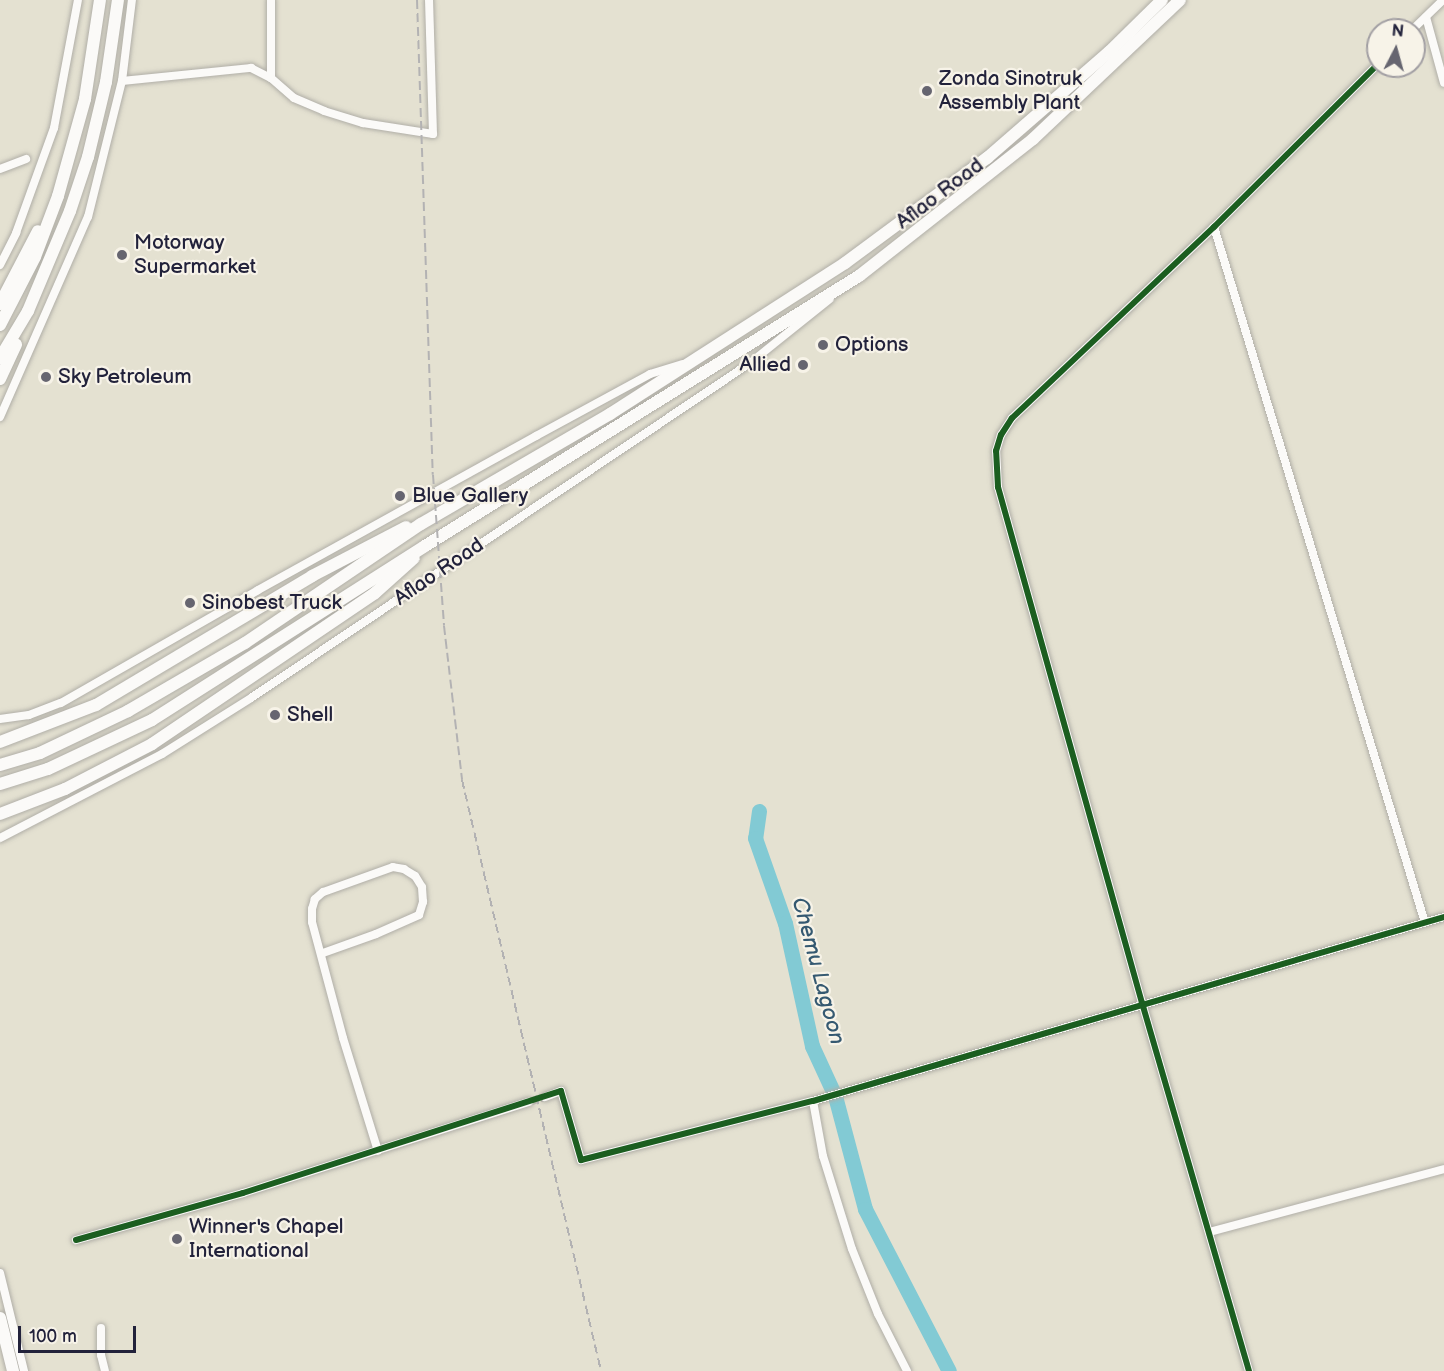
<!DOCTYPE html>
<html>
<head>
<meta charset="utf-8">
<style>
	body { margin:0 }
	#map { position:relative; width:1444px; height:1371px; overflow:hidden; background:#e4e1d1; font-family:"Balsamiq Sans",sans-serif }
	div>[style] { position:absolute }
	.river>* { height:15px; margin:-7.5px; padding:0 7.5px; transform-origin:7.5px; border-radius:7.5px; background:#82cad4 }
	.minor-tunnel>* { height:8px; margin-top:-4px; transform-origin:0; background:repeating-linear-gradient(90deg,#bdbbb3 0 8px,transparent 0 12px) }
	.roads { filter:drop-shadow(0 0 2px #b0aea7) drop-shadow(0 0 2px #b0aea7) }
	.minor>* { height:8px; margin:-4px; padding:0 4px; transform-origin:4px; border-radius:4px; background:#fbfaf8 }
	.highway>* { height:12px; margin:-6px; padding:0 6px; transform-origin:6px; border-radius:6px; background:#fbfaf8 }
	.rail>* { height:2px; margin-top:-1px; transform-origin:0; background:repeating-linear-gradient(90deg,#b3b2b3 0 9px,transparent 0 13.5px) }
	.cycleway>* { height:6px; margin:-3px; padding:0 3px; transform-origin:3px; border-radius:3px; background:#1b5e20 }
	.dots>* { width:16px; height:16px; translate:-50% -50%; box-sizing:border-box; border:3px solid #f7f3e8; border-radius:50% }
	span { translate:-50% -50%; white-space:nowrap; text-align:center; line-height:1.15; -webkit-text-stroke:4.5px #f7f3e8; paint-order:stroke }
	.poi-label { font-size:21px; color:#22223b }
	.left { translate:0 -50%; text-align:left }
	.right { translate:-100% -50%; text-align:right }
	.street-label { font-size:21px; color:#22223b }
	.water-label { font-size:22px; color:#355971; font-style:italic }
	.north { position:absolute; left:1366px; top:18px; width:60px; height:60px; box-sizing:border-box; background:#f7f3e8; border:2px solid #a29fa3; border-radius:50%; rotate:6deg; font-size:16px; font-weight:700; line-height:24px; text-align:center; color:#22223b }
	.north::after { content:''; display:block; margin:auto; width:21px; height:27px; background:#666570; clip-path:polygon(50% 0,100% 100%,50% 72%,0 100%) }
	.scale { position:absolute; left:18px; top:1326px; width:118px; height:27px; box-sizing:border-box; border:3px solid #22223b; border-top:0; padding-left:8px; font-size:18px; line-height:21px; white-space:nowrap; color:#22223b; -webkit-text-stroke:4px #f7f3e8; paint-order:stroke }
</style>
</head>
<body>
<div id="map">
	<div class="river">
		<i style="left:759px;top:811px;width:27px;rotate:98deg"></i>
		<i style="left:755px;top:838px;width:90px;rotate:70.6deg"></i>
		<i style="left:785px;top:923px;width:126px;rotate:77.6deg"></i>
		<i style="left:812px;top:1046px;width:55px;rotate:65.3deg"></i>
		<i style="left:835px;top:1096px;width:117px;rotate:75.1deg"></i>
		<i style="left:865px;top:1209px;width:182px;rotate:62.6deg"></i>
	</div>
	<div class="minor-tunnel">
		<i style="left:529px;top:1102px;width:17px;rotate:-17deg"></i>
	</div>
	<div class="roads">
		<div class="minor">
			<i style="left:271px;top:0;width:78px;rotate:90deg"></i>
			<i style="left:1426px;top:17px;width:68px;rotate:74.7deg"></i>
			<i style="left:1412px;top:30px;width:43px;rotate:-44.1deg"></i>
			<i style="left:122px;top:81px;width:130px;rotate:-5.8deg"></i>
			<i style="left:251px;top:68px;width:22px;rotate:27deg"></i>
			<i style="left:271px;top:78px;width:30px;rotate:41deg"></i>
			<i style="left:294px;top:98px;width:33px;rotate:23deg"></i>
			<i style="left:324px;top:111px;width:41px;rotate:17.1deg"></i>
			<i style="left:363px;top:123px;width:71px;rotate:8.9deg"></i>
			<i style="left:433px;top:134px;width:134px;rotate:-91.7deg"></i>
			<i style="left:0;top:169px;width:28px;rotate:-21deg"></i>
			<i style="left:1214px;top:227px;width:727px;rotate:73.13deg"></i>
			<i style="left:0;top:265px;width:36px;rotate:-63deg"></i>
			<i style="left:16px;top:233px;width:112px;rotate:-70.1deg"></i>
			<i style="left:54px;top:128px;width:130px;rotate:-79.4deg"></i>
			<i style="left:0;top:417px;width:219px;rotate:-66.3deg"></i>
			<i style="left:88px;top:217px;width:140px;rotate:-76deg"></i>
			<i style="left:122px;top:81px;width:82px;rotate:-83deg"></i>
			<i style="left:0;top:719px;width:29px;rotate:-8deg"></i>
			<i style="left:29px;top:715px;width:34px;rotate:-21deg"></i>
			<i style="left:61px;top:703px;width:227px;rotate:-29.8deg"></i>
			<i style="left:258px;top:590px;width:318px;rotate:-29deg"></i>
			<i style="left:536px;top:436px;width:130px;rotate:-28.5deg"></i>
			<i style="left:650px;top:374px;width:34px;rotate:-17deg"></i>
			<i style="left:0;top:838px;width:182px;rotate:-27.4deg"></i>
			<i style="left:162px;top:754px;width:105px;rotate:-32.2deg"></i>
			<i style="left:251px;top:698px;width:601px;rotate:-33.88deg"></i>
			<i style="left:750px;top:363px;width:102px;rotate:-38.7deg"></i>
			<i style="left:323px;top:953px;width:56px;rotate:-19.7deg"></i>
			<i style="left:376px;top:934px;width:47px;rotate:-23.8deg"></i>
			<i style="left:419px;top:915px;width:14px;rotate:-73deg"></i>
			<i style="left:423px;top:902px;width:15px;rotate:-94deg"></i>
			<i style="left:422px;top:887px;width:13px;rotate:-122deg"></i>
			<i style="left:415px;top:876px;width:13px;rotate:-148deg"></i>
			<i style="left:404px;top:869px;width:11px;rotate:-170deg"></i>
			<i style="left:393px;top:867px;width:74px;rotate:160.3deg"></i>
			<i style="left:323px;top:892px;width:11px;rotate:139deg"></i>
			<i style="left:315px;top:899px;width:10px;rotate:107deg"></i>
			<i style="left:312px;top:909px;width:13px;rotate:90deg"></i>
			<i style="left:312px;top:922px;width:120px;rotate:75deg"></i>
			<i style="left:343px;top:1038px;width:118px;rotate:72.8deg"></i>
			<i style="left:545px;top:1097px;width:17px;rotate:-21deg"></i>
			<i style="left:561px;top:1091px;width:72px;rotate:73.8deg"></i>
			<i style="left:581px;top:1160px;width:239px;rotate:-14.3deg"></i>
			<i style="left:813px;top:1101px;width:657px;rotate:-16.26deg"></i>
			<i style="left:813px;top:1101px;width:56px;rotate:79.7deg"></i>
			<i style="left:823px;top:1156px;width:97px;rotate:72.7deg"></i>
			<i style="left:852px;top:1249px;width:70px;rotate:68.2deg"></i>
			<i style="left:878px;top:1314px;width:64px;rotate:63deg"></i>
			<i style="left:1209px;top:1232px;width:243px;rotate:-15deg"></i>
			<i style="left:76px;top:1240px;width:173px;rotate:-15.7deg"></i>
			<i style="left:243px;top:1193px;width:300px;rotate:-17.7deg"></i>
			<i style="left:0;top:1273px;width:101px;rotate:76.2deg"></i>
			<i style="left:101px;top:1328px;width:27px;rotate:90deg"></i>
			<i style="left:101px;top:1355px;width:16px;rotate:76deg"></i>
			<i style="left:1249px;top:1371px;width:383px;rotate:-106.2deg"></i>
			<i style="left:1142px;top:1003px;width:536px;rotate:-105.59deg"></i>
			<i style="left:998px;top:487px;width:36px;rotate:-93deg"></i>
			<i style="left:996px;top:451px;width:17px;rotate:-73deg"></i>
			<i style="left:1001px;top:435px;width:20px;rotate:-57deg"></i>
			<i style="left:1012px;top:418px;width:278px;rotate:-43.4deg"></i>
			<i style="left:1214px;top:227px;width:231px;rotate:-44.8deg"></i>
		</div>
		<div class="highway">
			<i style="left:0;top:304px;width:82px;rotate:-62.5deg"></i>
			<i style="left:0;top:325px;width:76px;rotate:-62.8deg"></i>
			<i style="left:35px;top:257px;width:65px;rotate:-69.3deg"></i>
			<i style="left:58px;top:196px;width:101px;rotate:-74.4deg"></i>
			<i style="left:85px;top:99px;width:100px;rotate:-81.4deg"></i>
			<i style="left:0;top:358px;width:55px;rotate:-59.2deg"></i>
			<i style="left:28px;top:311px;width:108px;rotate:-67.2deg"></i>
			<i style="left:70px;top:211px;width:57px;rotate:-71.6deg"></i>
			<i style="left:88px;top:157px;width:77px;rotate:-76.5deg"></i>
			<i style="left:106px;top:82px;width:83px;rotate:-81.7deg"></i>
			<i style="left:0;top:379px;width:38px;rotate:-65deg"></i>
			<i style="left:0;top:742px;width:103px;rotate:-21.1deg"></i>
			<i style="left:96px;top:705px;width:252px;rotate:-30.8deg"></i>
			<i style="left:312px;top:576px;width:106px;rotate:-27.5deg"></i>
			<i style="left:0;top:765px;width:42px;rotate:-16.7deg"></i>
			<i style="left:40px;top:753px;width:98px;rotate:-25.5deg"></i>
			<i style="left:128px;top:711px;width:135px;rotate:-30.2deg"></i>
			<i style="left:245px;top:643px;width:212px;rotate:-34.1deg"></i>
			<i style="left:421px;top:524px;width:219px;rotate:-30.2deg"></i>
			<i style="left:610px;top:414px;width:279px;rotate:-32.7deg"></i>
			<i style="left:845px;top:263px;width:177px;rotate:-36.5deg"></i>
			<i style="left:987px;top:158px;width:162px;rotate:-41deg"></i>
			<i style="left:1109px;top:52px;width:74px;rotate:-44.5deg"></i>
			<i style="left:0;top:784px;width:50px;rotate:-17.4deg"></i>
			<i style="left:48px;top:769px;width:115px;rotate:-25.2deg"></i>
			<i style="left:152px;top:720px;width:324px;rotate:-32.5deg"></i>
			<i style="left:425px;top:546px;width:511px;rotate:-31.89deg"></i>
			<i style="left:859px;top:276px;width:221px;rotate:-38.2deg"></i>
			<i style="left:1033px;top:139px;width:202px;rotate:-43.4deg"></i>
			<i style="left:0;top:814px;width:70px;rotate:-21deg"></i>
			<i style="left:65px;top:789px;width:98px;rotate:-27.3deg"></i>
			<i style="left:152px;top:744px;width:269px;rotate:-34.1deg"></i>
			<i style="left:375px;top:593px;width:52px;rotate:-41.9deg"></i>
			<i style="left:0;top:1318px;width:55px;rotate:76.2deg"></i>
		</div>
	</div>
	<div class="rail">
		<i style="left:417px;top:0;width:475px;rotate:88.1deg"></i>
		<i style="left:433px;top:475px;width:151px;rotate:85.8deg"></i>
		<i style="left:444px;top:626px;width:155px;rotate:83.3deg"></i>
		<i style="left:462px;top:780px;width:607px;rotate:76.76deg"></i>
	</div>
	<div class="cycleway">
		<i style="left:76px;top:1240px;width:173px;rotate:-15.7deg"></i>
		<i style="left:243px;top:1193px;width:334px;rotate:-17.8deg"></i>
		<i style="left:561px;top:1091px;width:72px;rotate:73.8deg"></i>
		<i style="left:581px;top:1160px;width:239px;rotate:-14.3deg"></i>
		<i style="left:813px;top:1101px;width:657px;rotate:-16.26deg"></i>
		<i style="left:1249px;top:1371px;width:383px;rotate:-106.2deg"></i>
		<i style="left:1142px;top:1003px;width:536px;rotate:-105.59deg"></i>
		<i style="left:998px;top:487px;width:36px;rotate:-93deg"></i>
		<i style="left:996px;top:451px;width:17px;rotate:-73deg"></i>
		<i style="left:1001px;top:435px;width:20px;rotate:-57deg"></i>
		<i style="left:1012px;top:418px;width:278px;rotate:-43.4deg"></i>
		<i style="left:1214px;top:227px;width:231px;rotate:-44.8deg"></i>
	</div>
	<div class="dots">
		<i style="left:927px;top:91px;background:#666570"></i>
		<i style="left:122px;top:255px;background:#666570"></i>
		<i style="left:823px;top:345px;background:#666570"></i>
		<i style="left:803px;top:365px;background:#666570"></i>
		<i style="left:46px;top:377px;background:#666570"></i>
		<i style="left:400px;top:496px;background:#666570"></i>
		<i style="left:190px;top:603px;background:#666570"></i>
		<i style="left:275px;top:715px;background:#666570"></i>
		<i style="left:177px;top:1239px;background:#666570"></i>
	</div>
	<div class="poi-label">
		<span class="left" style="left:939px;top:91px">Zonda Sinotruk<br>Assembly Plant</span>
		<span class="left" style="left:134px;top:255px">Motorway<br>Supermarket</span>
		<span class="left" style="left:835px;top:345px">Options</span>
		<span class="right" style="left:791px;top:365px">Allied</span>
		<span class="left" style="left:58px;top:377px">Sky Petroleum</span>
		<span class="left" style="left:412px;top:496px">Blue Gallery</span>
		<span class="left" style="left:202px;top:603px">Sinobest Truck</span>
		<span class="left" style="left:287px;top:715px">Shell</span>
		<span class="left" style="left:189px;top:1239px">Winner's Chapel<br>International</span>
	</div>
	<div class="street-label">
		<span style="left:940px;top:194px;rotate:-37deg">Aflao Road</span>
		<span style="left:439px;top:572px;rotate:-34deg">Aflao Road</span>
	</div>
	<div class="water-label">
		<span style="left:818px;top:971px;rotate:75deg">Chemu Lagoon</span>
	</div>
	<div class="north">N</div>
	<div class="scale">100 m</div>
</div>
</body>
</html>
